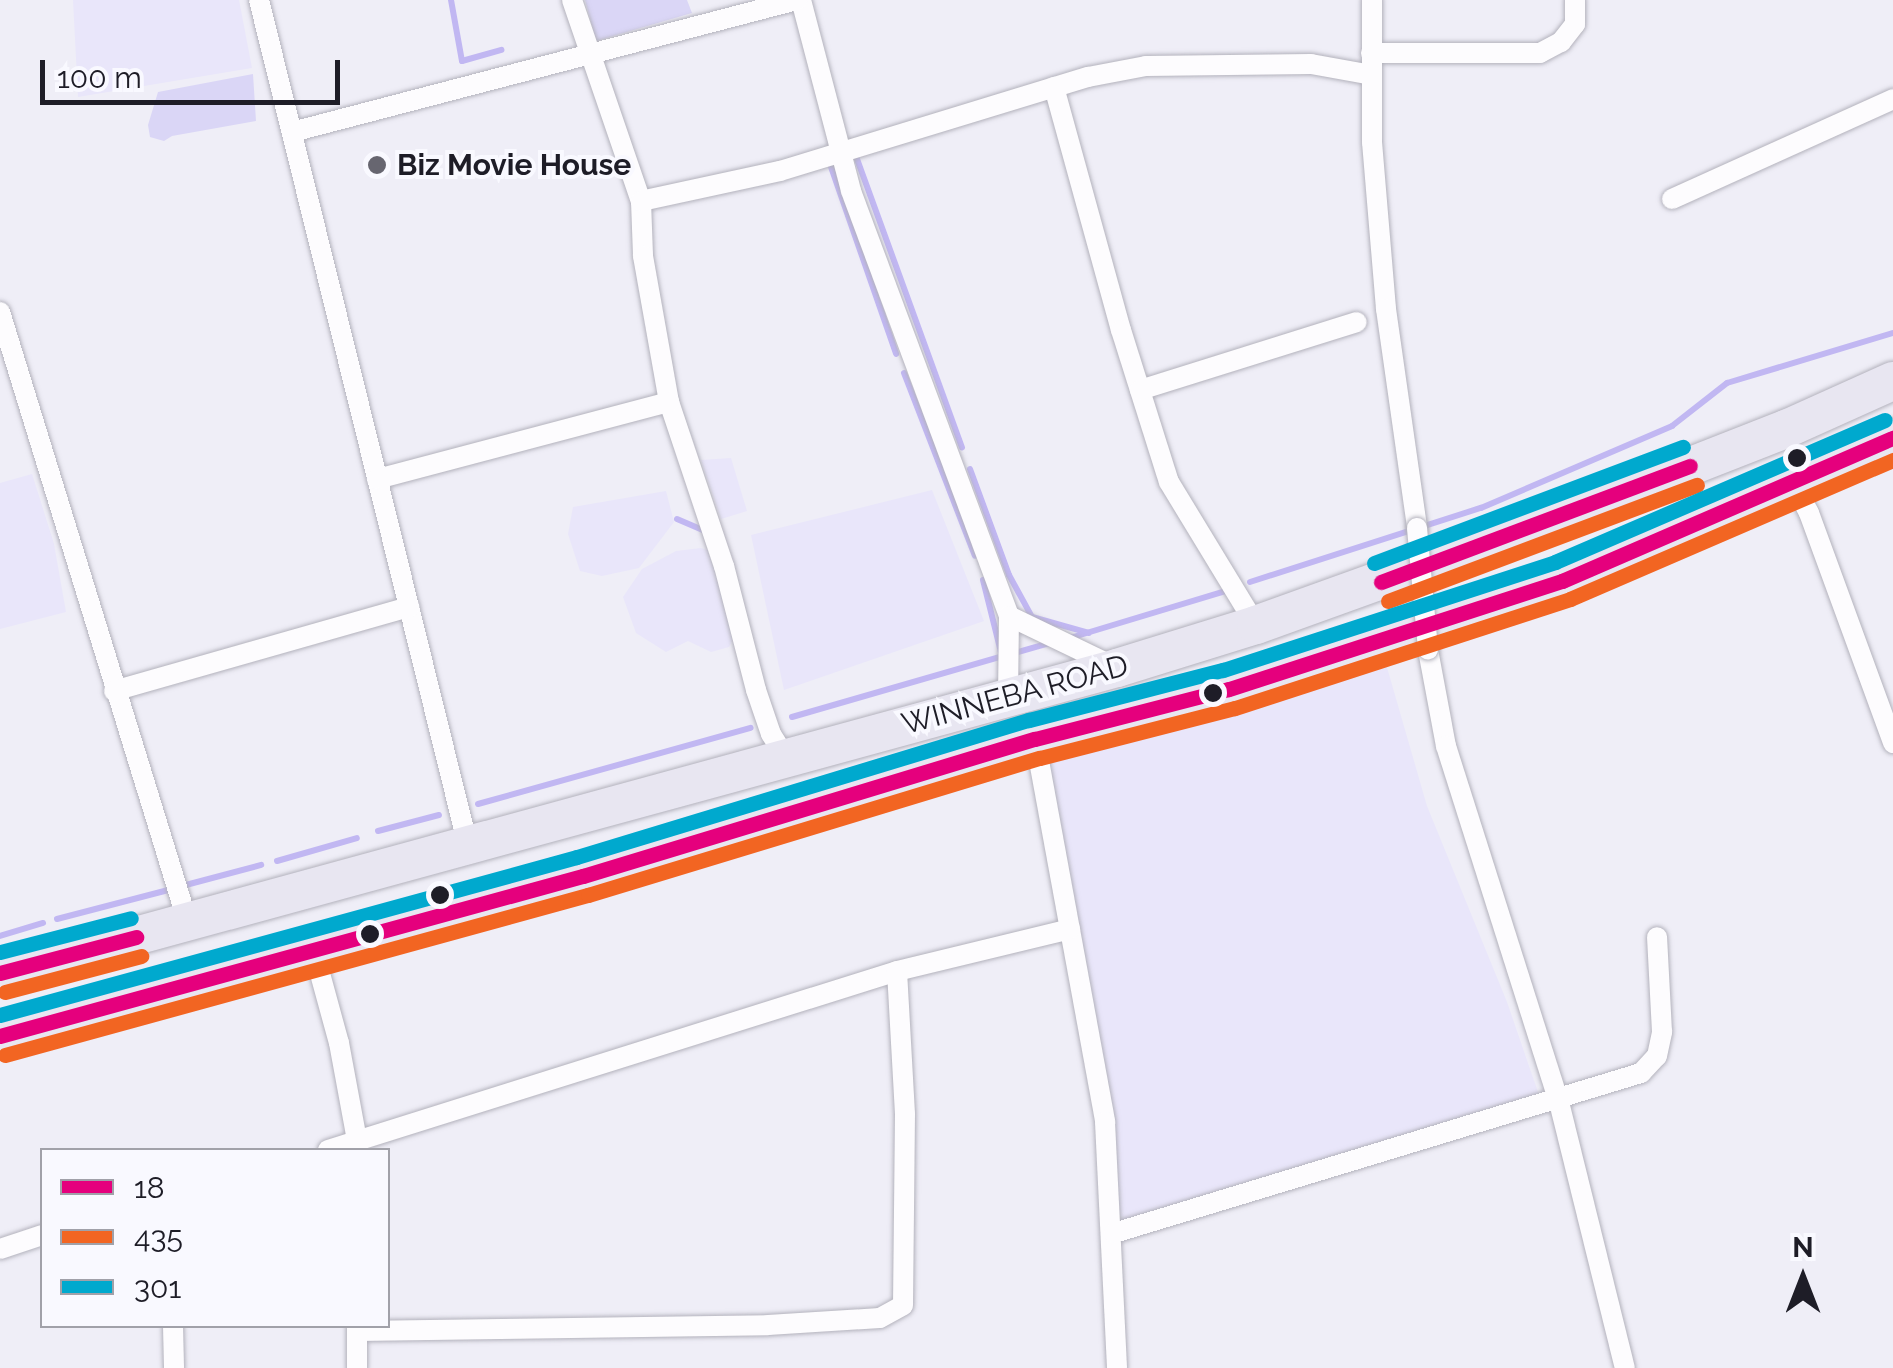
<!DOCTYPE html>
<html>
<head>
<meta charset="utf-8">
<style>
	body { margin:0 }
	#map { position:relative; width:1893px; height:1368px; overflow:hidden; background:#efeef7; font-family:Raleway,sans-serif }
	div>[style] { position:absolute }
	.built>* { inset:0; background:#e9e6fa }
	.green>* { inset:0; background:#dad6f6 }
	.stream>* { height:6px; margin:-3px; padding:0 3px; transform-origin:3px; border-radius:3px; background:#c1b7f2 }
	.roads { filter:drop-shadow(0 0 2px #b3b2bc) drop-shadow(0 0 2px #b3b2bc) }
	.street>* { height:20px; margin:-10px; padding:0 10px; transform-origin:10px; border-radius:10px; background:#fdfcfe }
	.highway>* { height:38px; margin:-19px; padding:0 19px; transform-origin:19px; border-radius:19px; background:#e8e6f1 }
	.bridges { filter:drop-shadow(0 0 2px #b3b2bc) drop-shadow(0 0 2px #b3b2bc) }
	.street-bridge>* { height:20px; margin:-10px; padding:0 10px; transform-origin:10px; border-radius:10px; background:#fdfcfe }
	.bus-1>* { height:15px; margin:-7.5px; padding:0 7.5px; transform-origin:7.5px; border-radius:7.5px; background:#e5007d }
	.bus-2>* { height:15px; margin:-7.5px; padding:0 7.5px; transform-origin:7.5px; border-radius:7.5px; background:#f26522 }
	.bus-3>* { height:15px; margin:-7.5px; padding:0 7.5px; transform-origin:7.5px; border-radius:7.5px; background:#00a9ce }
	.dots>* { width:28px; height:28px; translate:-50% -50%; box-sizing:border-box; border:5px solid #f9f9ff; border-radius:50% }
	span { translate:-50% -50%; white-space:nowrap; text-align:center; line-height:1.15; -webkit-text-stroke:8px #f9f9ff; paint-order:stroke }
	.poi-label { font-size:30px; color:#1e1d27; font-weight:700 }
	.left { translate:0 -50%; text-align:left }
	.street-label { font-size:30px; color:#1e1d27 }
	.legend { position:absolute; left:40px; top:1148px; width:350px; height:180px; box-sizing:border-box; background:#f9f9ff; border:2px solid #a1a1a9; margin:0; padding:12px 18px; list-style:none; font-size:30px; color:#1e1d27 }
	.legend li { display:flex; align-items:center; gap:20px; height:50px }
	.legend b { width:50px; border:2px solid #a1a1a9 }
	.north { position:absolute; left:1753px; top:1228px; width:100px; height:100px; -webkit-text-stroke:8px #f9f9ff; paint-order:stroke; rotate:0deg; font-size:28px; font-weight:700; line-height:40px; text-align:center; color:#1e1d27 }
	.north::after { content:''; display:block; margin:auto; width:35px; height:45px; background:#1e1d27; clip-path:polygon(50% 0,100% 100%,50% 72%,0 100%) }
	.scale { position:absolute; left:40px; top:60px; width:300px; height:45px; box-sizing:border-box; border:5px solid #1e1d27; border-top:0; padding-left:12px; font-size:30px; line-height:35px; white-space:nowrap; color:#1e1d27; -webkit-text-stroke:8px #f9f9ff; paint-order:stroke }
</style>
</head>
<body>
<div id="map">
	<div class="built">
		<i style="clip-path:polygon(73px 0,239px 0,252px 68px,78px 97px)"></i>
		<i style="clip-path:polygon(731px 458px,747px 511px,721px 519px,701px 460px)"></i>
		<i style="clip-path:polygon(32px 474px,54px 544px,66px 612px,0 629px,0 483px)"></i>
		<i style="clip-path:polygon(932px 490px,984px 621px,784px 690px,751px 535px)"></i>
		<i style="clip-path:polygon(666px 491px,674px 522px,639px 568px,602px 576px,580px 571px,568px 534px,573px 507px)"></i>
		<i style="clip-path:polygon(701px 548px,717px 553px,738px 630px,729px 647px,711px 652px,688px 641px,666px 652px,636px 633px,623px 597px,642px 569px,676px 551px)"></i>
		<i style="clip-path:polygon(1384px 657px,1427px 806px,1507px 1002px,1540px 1098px,1122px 1227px,1045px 760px)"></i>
	</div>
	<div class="green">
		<i style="clip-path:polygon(585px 0,687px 0,692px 13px,596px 41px)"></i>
		<i style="clip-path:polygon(253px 74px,256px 121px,172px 136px,164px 141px,150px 137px,148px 125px,158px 92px)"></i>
	</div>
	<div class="stream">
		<i style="left:451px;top:0;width:62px;rotate:79.8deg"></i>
		<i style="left:462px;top:61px;width:41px;rotate:-15.8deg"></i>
		<i style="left:857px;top:159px;width:307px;rotate:70deg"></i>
		<i style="left:830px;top:164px;width:201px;rotate:70.8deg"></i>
		<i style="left:904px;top:373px;width:196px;rotate:68.8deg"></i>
		<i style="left:970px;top:469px;width:113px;rotate:69.8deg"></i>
		<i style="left:1009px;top:575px;width:48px;rotate:61.3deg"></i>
		<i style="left:1032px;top:617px;width:59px;rotate:15.7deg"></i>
		<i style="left:677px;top:519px;width:33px;rotate:23deg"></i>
		<i style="left:983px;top:580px;width:74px;rotate:76deg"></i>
		<i style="left:1250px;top:582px;width:243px;rotate:-17.8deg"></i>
		<i style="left:1481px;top:508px;width:208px;rotate:-23.2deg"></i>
		<i style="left:1672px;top:426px;width:70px;rotate:-38deg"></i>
		<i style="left:1727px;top:383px;width:173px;rotate:-16.8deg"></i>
		<i style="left:1070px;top:638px;width:163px;rotate:-16.8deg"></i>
		<i style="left:1015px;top:653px;width:40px;rotate:-16deg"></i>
		<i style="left:792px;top:717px;width:221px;rotate:-16.1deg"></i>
		<i style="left:478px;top:804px;width:283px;rotate:-15.6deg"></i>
		<i style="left:378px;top:831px;width:63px;rotate:-14.7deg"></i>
		<i style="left:277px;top:861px;width:83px;rotate:-16deg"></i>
		<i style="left:182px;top:886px;width:82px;rotate:-14.9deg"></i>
		<i style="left:57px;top:919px;width:115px;rotate:-14.6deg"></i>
		<i style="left:0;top:936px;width:45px;rotate:-16.8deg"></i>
	</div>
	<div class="roads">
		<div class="street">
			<i style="left:259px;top:0;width:871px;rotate:76.12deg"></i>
			<i style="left:572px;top:0;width:213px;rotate:71.1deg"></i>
			<i style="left:641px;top:201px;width:55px;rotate:87.9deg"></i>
			<i style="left:643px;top:256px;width:148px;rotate:79.9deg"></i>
			<i style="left:669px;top:402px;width:173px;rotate:71.5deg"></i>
			<i style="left:724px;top:566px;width:128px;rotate:75.5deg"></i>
			<i style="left:756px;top:690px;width:46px;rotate:71.2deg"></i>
			<i style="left:771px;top:734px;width:28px;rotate:58deg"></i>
			<i style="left:801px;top:0;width:197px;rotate:75.3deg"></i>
			<i style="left:851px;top:191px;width:453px;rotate:69.6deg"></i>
			<i style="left:1009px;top:616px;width:81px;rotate:90.7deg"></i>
			<i style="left:1372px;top:0;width:142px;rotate:90deg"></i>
			<i style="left:1372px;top:142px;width:168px;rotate:85.2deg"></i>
			<i style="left:1386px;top:309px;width:221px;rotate:81.9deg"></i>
			<i style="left:1371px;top:53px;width:169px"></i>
			<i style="left:1540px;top:53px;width:24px;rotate:-28deg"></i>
			<i style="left:1561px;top:42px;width:23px;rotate:-52deg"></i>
			<i style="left:1575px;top:24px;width:24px;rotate:-90deg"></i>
			<i style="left:1054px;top:87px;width:252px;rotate:74.6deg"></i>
			<i style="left:1121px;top:330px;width:159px;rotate:72.5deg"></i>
			<i style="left:1169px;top:482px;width:167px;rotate:58.7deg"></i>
			<i style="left:292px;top:132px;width:522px;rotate:-14.65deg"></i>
			<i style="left:1672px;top:199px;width:243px;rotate:-24.3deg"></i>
			<i style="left:641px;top:201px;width:142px;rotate:-12.2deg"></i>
			<i style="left:780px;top:171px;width:322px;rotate:-17deg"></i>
			<i style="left:1088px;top:77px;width:59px;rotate:-10.7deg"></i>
			<i style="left:1146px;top:66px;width:165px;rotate:-0.7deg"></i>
			<i style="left:1311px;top:64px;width:62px;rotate:10.2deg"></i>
			<i style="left:0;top:312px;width:639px;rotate:72.9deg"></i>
			<i style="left:1140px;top:390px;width:227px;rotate:-17.4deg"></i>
			<i style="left:377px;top:479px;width:302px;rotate:-14.8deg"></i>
			<i style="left:1792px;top:481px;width:36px;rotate:62deg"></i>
			<i style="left:1809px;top:513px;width:245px;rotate:69.9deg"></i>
			<i style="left:1009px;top:616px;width:118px;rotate:25.7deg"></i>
			<i style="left:1428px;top:650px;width:98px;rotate:79.4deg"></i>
			<i style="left:1446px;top:746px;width:374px;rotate:72.4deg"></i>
			<i style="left:1559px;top:1102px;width:274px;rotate:76.1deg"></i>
			<i style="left:114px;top:691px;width:307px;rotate:-15.9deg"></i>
			<i style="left:1035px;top:739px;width:389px;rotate:79.6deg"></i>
			<i style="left:1105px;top:1122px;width:246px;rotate:87.2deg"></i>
			<i style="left:313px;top:948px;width:98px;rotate:74.7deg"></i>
			<i style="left:339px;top:1043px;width:99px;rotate:79.5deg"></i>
			<i style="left:328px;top:1150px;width:596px;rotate:-17.46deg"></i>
			<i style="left:897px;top:971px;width:178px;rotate:-13.6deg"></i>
			<i style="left:1114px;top:1233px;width:551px;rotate:-16.89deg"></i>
			<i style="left:1641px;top:1073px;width:23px;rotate:-47deg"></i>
			<i style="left:1657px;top:1056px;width:25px;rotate:-78deg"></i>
			<i style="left:1662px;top:1032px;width:95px;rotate:-93deg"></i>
			<i style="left:0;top:1249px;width:44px;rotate:-18.4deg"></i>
			<i style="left:173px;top:1326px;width:42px;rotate:88.6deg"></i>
			<i style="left:358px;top:1331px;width:410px;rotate:-0.8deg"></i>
			<i style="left:768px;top:1325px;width:112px;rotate:-3.6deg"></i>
			<i style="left:880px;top:1318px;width:26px;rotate:-29deg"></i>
			<i style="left:903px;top:1305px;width:191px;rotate:-89.4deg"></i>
			<i style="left:905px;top:1114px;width:143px;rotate:-93.2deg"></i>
			<i style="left:357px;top:1368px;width:42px;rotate:-90deg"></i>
		</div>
		<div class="highway">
			<i style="left:0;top:973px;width:1158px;rotate:-15.27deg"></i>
			<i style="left:1117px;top:668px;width:145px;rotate:-17.2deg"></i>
			<i style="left:1256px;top:625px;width:398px;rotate:-19.8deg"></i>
			<i style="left:1630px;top:490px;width:168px;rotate:-21.4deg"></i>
			<i style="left:1786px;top:429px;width:117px;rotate:-24.2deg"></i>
			<i style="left:0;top:1036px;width:605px;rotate:-15.35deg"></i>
			<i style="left:583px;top:876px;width:472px;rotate:-16.9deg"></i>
			<i style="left:1035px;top:739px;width:200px;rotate:-14.5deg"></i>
			<i style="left:1229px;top:689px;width:350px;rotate:-18deg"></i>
			<i style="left:1562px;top:581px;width:361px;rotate:-23.4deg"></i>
		</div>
	</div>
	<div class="bridges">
		<div class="street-bridge">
			<i style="left:1417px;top:528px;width:122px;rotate:84.8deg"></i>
		</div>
	</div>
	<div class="bus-1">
		<i style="left:1381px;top:582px;width:330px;rotate:-20.6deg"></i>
		<i style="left:0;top:973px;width:141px;rotate:-14.8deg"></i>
		<i style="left:0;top:1036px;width:605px;rotate:-15.35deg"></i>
		<i style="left:583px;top:876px;width:472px;rotate:-16.9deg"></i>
		<i style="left:1035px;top:739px;width:200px;rotate:-14.5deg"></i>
		<i style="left:1229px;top:689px;width:350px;rotate:-18deg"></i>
		<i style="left:1562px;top:581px;width:361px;rotate:-23.4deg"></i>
	</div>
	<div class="bus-2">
		<i style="left:1388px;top:601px;width:330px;rotate:-20.6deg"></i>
		<i style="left:5px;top:992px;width:141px;rotate:-14.8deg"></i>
		<i style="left:5px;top:1055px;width:605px;rotate:-15.35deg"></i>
		<i style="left:588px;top:895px;width:472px;rotate:-16.9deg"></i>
		<i style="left:1040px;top:758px;width:201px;rotate:-14.4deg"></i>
		<i style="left:1235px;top:708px;width:352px;rotate:-18deg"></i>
		<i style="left:1570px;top:599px;width:352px;rotate:-23.3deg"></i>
	</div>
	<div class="bus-3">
		<i style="left:1374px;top:563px;width:330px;rotate:-20.6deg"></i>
		<i style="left:0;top:952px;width:135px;rotate:-14.5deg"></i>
		<i style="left:0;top:1015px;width:598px;rotate:-15.31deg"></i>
		<i style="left:577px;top:857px;width:472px;rotate:-16.9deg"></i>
		<i style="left:1029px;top:720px;width:200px;rotate:-14.5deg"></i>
		<i style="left:1223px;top:670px;width:349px;rotate:-18deg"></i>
		<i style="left:1555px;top:562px;width:359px;rotate:-23.3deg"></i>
	</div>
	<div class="dots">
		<i style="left:377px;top:165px;background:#676670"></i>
		<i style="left:1797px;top:458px;background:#1e1d27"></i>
		<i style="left:1213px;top:693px;background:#1e1d27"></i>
		<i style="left:440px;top:895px;background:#1e1d27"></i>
		<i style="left:370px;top:934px;background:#1e1d27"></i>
	</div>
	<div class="poi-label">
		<span class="left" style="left:397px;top:165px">Biz Movie House</span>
	</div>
	<div class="street-label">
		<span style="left:1015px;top:695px;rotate:-15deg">WINNEBA ROAD</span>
	</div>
	<ul class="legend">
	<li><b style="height:12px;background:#e5007d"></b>18</li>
	<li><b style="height:12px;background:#f26522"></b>435</li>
	<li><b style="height:12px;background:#00a9ce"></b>301</li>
	</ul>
	<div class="north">N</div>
	<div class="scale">100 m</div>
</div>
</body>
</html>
